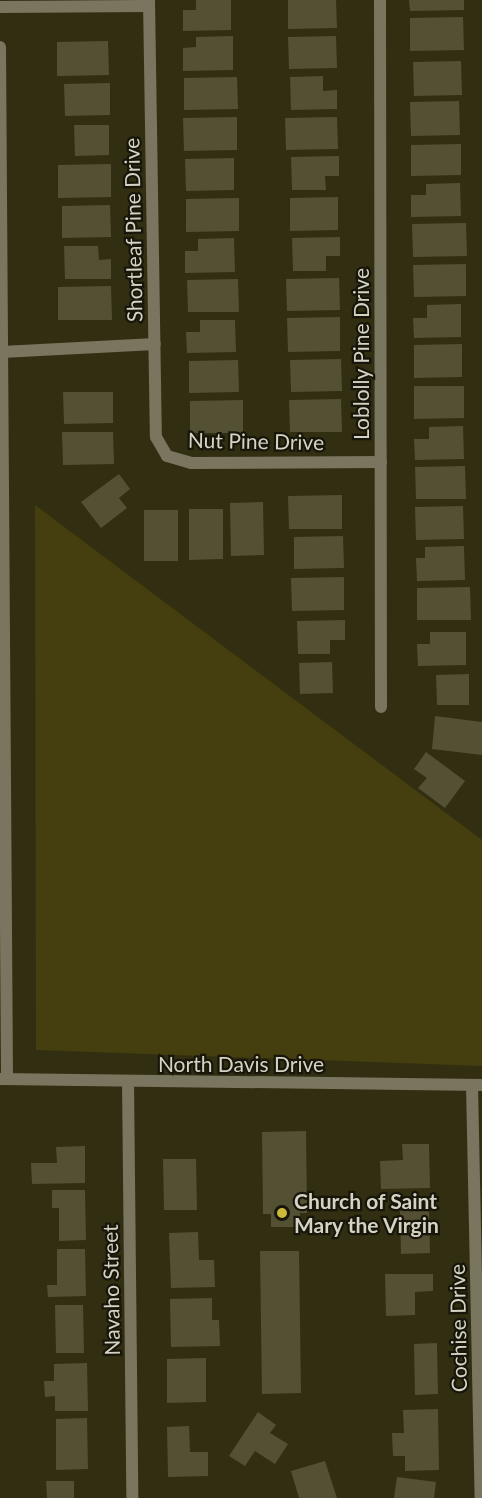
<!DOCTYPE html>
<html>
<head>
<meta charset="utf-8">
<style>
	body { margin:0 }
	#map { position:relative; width:482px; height:1498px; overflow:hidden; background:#322e12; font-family:Lato,sans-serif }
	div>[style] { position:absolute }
	.green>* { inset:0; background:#453e0e }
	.building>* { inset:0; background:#545033 }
	.minor>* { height:12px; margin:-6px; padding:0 6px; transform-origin:6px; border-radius:6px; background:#79755e }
	.tertiary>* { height:12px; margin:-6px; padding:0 6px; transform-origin:6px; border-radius:6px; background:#79755e }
	.dots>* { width:16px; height:16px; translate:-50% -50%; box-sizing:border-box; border:3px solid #18160a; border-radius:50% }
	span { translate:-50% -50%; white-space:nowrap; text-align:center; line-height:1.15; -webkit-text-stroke:4.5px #18160a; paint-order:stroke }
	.street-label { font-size:21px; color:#d5d3c3 }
	.poi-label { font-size:21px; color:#d5d3c3; font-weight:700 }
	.left { translate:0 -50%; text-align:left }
</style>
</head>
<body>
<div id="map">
	<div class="green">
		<i style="clip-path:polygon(35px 505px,482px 840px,482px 1066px,36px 1050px)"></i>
	</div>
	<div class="building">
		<i style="clip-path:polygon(196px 0,231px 0,231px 30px,183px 31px,183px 10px,196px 10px)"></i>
		<i style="clip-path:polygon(288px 0,336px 0,337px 28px,288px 29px)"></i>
		<i style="clip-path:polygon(409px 0,464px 0,464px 10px,410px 11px)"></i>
		<i style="clip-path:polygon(463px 17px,464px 50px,410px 51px,410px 18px)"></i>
		<i style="clip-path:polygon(233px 36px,233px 70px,183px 71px,183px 48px,196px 47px,196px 37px)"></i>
		<i style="clip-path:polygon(336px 36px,337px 68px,289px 69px,288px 37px)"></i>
		<i style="clip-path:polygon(108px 41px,109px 75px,57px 76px,57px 42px)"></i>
		<i style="clip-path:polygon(461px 61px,462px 95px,414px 96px,413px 62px)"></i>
		<i style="clip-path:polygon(323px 76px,323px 91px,337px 90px,337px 109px,291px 110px,290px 77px)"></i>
		<i style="clip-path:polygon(237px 77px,238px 109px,184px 110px,184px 78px)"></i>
		<i style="clip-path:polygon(110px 83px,110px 115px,65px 116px,64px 84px)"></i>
		<i style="clip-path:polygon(459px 101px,460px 135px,411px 136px,410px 102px)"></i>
		<i style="clip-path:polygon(237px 117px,237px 150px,184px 151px,183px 118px)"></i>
		<i style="clip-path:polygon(337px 117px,338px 149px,286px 150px,285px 118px)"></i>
		<i style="clip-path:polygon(74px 125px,109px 125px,109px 155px,75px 156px)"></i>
		<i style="clip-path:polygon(461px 144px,461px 175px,411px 176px,411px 145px)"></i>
		<i style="clip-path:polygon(339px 156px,339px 176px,325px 176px,326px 190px,292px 190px,291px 157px)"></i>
		<i style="clip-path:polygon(234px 158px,234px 190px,186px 191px,185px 159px)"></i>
		<i style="clip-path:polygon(111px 164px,111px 197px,58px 198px,58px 165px)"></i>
		<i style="clip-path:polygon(460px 183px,461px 216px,411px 217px,411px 195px,426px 195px,426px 184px)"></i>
		<i style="clip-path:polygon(338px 197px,338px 230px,290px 231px,290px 198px)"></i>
		<i style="clip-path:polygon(239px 198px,239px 231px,186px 232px,186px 199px)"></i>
		<i style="clip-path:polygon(110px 205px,111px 237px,62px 238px,62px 206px)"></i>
		<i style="clip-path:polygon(466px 223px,467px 256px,413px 257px,412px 224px)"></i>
		<i style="clip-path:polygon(340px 237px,340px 256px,326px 256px,326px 271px,293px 271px,292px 238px)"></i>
		<i style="clip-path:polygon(234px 238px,235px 272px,185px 273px,185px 251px,198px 251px,198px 239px)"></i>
		<i style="clip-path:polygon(64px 246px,98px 246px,99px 260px,111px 259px,111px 279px,65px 279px)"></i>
		<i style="clip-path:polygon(466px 264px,466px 296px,414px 297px,413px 265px)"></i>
		<i style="clip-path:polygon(339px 278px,340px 310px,287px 311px,286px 279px)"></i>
		<i style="clip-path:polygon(238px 279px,239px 312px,188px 312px,187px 280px)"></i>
		<i style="clip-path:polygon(111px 286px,112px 320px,58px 320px,58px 287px)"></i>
		<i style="clip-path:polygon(461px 304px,461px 337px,414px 338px,413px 318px,427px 318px,427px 305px)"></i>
		<i style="clip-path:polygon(340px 317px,340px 351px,288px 352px,287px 318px)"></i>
		<i style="clip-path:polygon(200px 320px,235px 320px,236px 352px,187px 353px,186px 332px,200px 332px)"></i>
		<i style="clip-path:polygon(462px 344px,462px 377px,414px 378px,414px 345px)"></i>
		<i style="clip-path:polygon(341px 359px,342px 391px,291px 392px,290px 360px)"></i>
		<i style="clip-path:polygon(238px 360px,239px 392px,189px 393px,189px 361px)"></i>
		<i style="clip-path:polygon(414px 386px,464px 386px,464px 418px,414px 419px)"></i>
		<i style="clip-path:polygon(63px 392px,113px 392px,113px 423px,64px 424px)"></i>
		<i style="clip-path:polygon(341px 399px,342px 432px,290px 432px,289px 400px)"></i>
		<i style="clip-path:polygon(243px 400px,243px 433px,190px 433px,190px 401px)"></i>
		<i style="clip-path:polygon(463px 426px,464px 459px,415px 460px,414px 439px,429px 439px,429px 427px)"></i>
		<i style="clip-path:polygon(62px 432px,113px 432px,114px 464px,63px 465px)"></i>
		<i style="clip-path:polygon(465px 466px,466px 499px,416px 499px,415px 467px)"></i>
		<i style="clip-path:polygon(119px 474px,130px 489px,119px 498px,127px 508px,101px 528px,81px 502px)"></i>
		<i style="clip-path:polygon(342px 495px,342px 529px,289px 529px,288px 496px)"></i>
		<i style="clip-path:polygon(263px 502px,264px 555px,231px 556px,230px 503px)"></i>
		<i style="clip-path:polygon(463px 506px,464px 539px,416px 540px,415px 507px)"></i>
		<i style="clip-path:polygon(189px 509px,223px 509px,223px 559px,189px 560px)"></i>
		<i style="clip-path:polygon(144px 510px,178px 510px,178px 561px,144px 561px)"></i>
		<i style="clip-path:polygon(343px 536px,344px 568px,294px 569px,294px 537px)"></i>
		<i style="clip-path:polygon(464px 546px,465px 580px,417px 581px,416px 558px,425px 558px,425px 547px)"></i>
		<i style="clip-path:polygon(344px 577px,344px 610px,292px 611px,291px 578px)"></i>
		<i style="clip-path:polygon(470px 587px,471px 620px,417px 620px,417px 588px)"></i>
		<i style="clip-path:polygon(345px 620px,345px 640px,330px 640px,330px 654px,298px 654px,297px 621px)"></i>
		<i style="clip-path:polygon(430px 632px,466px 632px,466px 665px,418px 666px,417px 644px,430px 644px)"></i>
		<i style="clip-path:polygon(332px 662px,333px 693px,300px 694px,299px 663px)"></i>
		<i style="clip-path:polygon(469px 674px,469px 705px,437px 705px,436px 675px)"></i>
		<i style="clip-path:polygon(435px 716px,482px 722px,482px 755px,432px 749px)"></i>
		<i style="clip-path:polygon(426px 752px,465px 781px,445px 808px,418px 788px,427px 778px,414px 769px)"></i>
		<i style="clip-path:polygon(306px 1131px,307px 1213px,300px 1213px,300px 1227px,271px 1227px,271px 1214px,263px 1214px,262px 1132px)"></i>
		<i style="clip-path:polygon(402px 1144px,429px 1144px,430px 1188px,381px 1189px,380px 1161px,403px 1160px)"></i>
		<i style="clip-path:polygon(85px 1146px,85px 1183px,32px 1184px,31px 1163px,57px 1163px,56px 1147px)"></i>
		<i style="clip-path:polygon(163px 1159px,196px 1159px,197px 1210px,164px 1210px)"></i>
		<i style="clip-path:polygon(52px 1190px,85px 1190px,86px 1240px,59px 1241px,59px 1208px,52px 1208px)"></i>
		<i style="clip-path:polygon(429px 1210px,430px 1253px,401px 1254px,400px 1211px)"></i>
		<i style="clip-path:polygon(198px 1232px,199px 1260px,214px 1260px,215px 1287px,171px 1288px,169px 1233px)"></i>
		<i style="clip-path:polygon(57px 1249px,85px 1249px,86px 1296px,48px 1297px,47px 1285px,57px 1285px)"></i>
		<i style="clip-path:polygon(260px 1251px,299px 1251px,301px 1393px,262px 1394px)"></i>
		<i style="clip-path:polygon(385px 1274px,433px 1274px,433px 1291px,415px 1292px,415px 1315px,386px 1316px)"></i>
		<i style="clip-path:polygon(212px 1298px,212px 1320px,219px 1320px,220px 1346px,171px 1347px,170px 1299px)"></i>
		<i style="clip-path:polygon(55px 1305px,83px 1305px,84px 1353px,56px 1353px)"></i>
		<i style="clip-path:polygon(437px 1343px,438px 1394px,415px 1395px,414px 1344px)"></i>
		<i style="clip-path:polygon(206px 1358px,206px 1402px,167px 1403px,167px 1359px)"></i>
		<i style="clip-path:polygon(87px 1363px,88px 1411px,55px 1411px,55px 1396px,45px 1397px,44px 1381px,54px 1381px,54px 1364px)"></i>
		<i style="clip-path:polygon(438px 1409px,439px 1470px,405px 1471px,405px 1456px,393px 1456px,392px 1433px,404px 1433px,403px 1410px)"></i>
		<i style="clip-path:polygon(258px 1412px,276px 1425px,270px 1433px,288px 1444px,275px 1464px,255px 1451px,245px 1466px,229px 1456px)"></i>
		<i style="clip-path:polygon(87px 1418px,88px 1469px,56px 1470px,56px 1419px)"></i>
		<i style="clip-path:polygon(189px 1426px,190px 1452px,208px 1452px,208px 1476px,168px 1477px,167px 1427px)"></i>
		<i style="clip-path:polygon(325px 1461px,337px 1498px,299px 1498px,291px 1471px)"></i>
		<i style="clip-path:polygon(397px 1477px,436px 1482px,434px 1498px,394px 1498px)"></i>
		<i style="clip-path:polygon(46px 1481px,74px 1481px,74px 1498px,47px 1498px)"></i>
	</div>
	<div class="minor">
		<i style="left:149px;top:0;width:437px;rotate:89.1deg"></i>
		<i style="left:156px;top:437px;width:22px;rotate:60deg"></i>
		<i style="left:167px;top:456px;width:25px;rotate:16deg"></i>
		<i style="left:191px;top:463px;width:190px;rotate:-0.3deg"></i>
		<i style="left:380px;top:0;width:707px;rotate:89.92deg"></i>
		<i style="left:0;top:7px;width:149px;rotate:-0.4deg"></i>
		<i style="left:2px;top:352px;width:153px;rotate:-3deg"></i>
		<i style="left:128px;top:1082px;width:416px;rotate:89.4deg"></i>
		<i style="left:472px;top:1085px;width:413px;rotate:88.8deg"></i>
	</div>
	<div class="tertiary">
		<i style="left:0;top:47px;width:1032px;rotate:89.61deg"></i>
		<i style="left:0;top:1079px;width:482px;rotate:0.7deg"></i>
	</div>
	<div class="dots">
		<i style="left:282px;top:1213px;background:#cdb938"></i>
	</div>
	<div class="street-label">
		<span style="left:133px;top:230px;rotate:-91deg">Shortleaf Pine Drive</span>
		<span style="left:361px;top:354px;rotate:-90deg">Loblolly Pine Drive</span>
		<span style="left:256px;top:441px;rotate:1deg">Nut Pine Drive</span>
		<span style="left:241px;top:1064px">North Davis Drive</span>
		<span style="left:111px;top:1290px;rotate:-91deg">Navaho Street</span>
		<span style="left:458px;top:1328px;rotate:-91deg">Cochise Drive</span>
	</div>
	<div class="poi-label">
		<span class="left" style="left:294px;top:1213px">Church of Saint<br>Mary the Virgin</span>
	</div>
</div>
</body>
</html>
